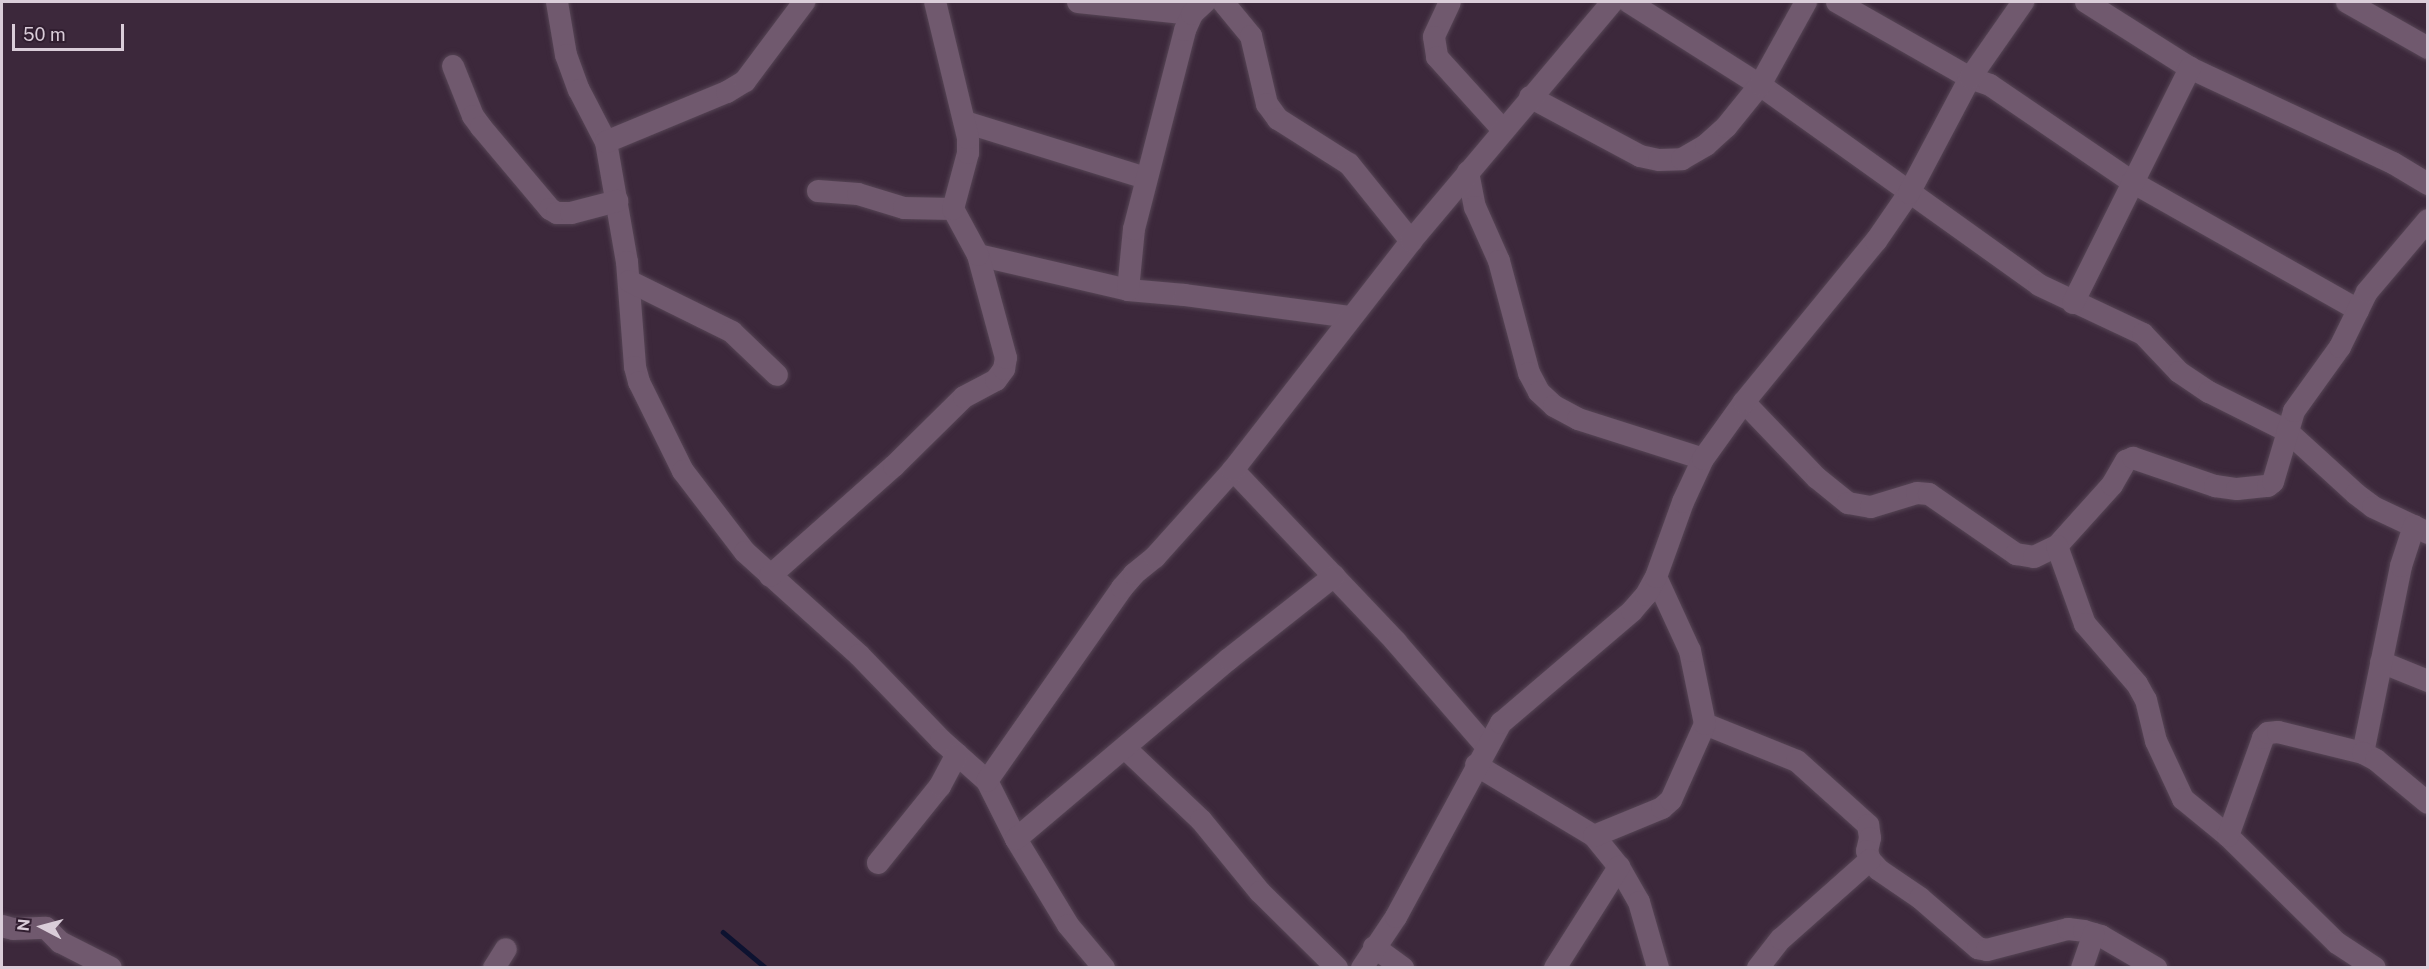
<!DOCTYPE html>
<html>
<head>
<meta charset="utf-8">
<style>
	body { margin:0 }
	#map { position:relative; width:2429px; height:969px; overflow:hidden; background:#3c283b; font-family:"Public Sans",sans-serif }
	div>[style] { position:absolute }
	.stream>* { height:4.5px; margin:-2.25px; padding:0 2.25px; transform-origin:2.25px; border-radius:2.25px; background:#0d1230 }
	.roads { filter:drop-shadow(0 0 2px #564555) drop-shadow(0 0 2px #564555) }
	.minor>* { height:22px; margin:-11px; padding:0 11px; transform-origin:11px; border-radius:11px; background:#70596e }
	span { translate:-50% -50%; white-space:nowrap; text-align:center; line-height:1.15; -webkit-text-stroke:6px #311e30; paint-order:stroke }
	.frame { position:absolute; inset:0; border:3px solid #dacdd9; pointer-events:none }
	.north { position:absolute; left:12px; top:897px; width:60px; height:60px; -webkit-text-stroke:4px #311e30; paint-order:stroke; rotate:276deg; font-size:16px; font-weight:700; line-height:24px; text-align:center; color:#dacdd9 }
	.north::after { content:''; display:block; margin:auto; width:21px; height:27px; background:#dacdd9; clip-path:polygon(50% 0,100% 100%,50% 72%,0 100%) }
	.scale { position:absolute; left:12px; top:24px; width:112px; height:27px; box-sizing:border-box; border:3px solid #dacdd9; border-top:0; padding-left:8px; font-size:18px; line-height:21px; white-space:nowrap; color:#dacdd9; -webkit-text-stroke:4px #311e30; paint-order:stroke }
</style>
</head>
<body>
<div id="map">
	<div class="stream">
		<i style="left:723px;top:932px;width:56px;rotate:39.9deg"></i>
	</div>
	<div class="roads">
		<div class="minor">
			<i style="left:557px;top:2px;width:54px;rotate:80.4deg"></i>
			<i style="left:566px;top:55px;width:37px;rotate:70deg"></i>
			<i style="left:579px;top:90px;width:59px;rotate:62.6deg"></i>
			<i style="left:606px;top:142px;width:122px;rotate:80.1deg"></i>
			<i style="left:627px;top:262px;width:105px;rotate:85.6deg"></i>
			<i style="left:635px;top:367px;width:16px;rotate:75deg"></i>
			<i style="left:639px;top:382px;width:99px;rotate:63.7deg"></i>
			<i style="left:683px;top:471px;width:102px;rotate:52.6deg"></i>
			<i style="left:745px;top:552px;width:154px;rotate:42.1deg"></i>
			<i style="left:859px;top:655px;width:118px;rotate:46deg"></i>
			<i style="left:941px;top:740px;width:62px;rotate:41.7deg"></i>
			<i style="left:987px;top:781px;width:65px;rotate:63.4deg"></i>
			<i style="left:1016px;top:839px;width:100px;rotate:58.8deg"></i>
			<i style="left:1068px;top:925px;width:56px;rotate:50.1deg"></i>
			<i style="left:1078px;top:2px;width:115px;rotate:6deg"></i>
			<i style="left:1223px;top:2px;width:44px;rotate:50.5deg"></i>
			<i style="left:1251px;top:36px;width:70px;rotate:76.8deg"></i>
			<i style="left:1267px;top:104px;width:19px;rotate:54deg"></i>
			<i style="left:1278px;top:119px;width:84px;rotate:32.4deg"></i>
			<i style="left:1349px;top:164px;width:99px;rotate:51.2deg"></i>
			<i style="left:1450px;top:2px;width:38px;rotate:115deg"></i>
			<i style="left:1434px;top:37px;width:20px;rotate:81deg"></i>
			<i style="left:1437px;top:57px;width:98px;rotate:47.9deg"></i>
			<i style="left:1629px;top:2px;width:155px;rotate:32.4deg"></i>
			<i style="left:1760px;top:85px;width:343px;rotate:35.6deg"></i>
			<i style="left:2039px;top:285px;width:115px;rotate:25.2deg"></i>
			<i style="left:2143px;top:334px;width:52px;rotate:46.5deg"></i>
			<i style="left:2179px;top:372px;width:36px;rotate:34deg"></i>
			<i style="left:2209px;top:392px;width:87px;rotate:26.6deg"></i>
			<i style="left:2287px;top:431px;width:93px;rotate:42.4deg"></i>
			<i style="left:2356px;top:494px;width:21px;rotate:37deg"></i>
			<i style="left:2373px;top:507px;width:61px;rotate:25.3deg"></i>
			<i style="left:1837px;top:2px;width:153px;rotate:29.7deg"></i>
			<i style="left:1970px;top:78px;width:21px;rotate:19deg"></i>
			<i style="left:1990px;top:85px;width:172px;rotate:34.3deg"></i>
			<i style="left:2132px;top:182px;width:260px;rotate:29.5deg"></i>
			<i style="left:2086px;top:2px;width:123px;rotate:32.4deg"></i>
			<i style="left:2190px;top:68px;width:224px;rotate:25.1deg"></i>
			<i style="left:2393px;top:163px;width:41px;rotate:31deg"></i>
			<i style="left:2347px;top:2px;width:93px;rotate:29.6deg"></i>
			<i style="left:453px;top:66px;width:54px;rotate:68.2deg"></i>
			<i style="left:473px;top:116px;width:14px;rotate:54deg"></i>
			<i style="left:481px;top:127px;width:107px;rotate:49.9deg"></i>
			<i style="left:550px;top:209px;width:8px;rotate:30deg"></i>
			<i style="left:557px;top:213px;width:14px"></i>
			<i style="left:571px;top:213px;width:48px;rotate:-14.6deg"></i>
			<i style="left:1530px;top:97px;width:125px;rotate:28.2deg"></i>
			<i style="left:1640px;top:156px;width:19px;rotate:12deg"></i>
			<i style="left:1659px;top:160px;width:23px;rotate:-2deg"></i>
			<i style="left:1682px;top:159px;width:28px;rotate:-30deg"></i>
			<i style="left:1706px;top:145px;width:27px;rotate:-42deg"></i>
			<i style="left:1726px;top:127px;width:54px;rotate:-51deg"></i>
			<i style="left:1760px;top:85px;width:95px;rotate:-61deg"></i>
			<i style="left:965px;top:122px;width:189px;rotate:17.2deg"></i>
			<i style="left:606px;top:142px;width:131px;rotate:-22.5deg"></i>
			<i style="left:727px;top:92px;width:21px;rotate:-31deg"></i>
			<i style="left:745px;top:81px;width:99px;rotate:-53.2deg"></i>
			<i style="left:1468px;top:172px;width:36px;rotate:79deg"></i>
			<i style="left:1475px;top:207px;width:59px;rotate:66deg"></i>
			<i style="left:1499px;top:261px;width:116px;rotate:75deg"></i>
			<i style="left:1529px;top:373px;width:21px;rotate:62deg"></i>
			<i style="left:1539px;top:392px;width:21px;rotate:43deg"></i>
			<i style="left:1554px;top:406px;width:27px;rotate:28deg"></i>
			<i style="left:1578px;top:419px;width:131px;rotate:17.7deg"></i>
			<i style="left:818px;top:191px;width:40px;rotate:4.3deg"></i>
			<i style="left:858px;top:194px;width:48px;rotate:16.9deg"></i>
			<i style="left:904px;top:208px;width:49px;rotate:1.2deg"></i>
			<i style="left:978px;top:255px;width:154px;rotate:13.1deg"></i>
			<i style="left:1128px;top:290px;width:57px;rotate:5deg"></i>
			<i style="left:1185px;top:295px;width:166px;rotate:7.6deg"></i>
			<i style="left:629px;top:281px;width:115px;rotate:26.3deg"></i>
			<i style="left:732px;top:332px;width:62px;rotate:43.7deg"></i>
			<i style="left:1128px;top:290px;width:61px;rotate:-84.4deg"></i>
			<i style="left:1134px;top:229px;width:205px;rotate:-75.6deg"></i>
			<i style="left:1185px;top:30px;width:17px;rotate:-66deg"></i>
			<i style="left:1192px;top:14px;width:18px;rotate:-43deg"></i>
			<i style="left:2073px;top:303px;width:263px;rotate:-63.5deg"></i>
			<i style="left:1744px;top:402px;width:105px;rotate:46.2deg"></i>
			<i style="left:1817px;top:478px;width:40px;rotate:39deg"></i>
			<i style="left:1848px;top:503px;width:23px;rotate:10deg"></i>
			<i style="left:1871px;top:507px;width:48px;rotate:-16.9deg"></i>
			<i style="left:1917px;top:493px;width:12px;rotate:5deg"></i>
			<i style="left:1929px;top:494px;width:106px;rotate:34.6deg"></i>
			<i style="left:2016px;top:554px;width:18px;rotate:9deg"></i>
			<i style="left:2034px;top:557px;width:25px;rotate:-26deg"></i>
			<i style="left:2057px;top:546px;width:82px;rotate:-48deg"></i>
			<i style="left:2112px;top:485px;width:28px;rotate:-60deg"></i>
			<i style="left:2126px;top:461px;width:8px;rotate:-23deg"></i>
			<i style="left:2133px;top:458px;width:87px;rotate:18.9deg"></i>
			<i style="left:2215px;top:486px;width:22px;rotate:8deg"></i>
			<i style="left:2237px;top:489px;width:31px;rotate:-6deg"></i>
			<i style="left:2268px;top:486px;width:6px;rotate:-39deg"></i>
			<i style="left:2273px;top:482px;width:74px;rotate:-73.5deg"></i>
			<i style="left:2294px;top:411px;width:79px;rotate:-54.3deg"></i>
			<i style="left:2340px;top:347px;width:61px;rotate:-63.9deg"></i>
			<i style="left:2367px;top:292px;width:94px;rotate:-49.7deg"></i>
			<i style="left:1233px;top:470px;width:237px;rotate:46.5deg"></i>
			<i style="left:1396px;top:642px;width:138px;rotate:49.1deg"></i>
			<i style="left:2057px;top:546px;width:83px;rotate:70.3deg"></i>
			<i style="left:2085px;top:624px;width:79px;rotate:49.1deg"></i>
			<i style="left:2137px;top:684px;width:18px;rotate:61deg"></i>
			<i style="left:2146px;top:700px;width:42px;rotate:76.3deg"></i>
			<i style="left:2156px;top:741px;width:64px;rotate:65deg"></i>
			<i style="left:2183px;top:799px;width:58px;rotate:39.4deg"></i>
			<i style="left:2228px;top:836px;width:153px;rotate:44.5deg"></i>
			<i style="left:2337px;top:943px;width:45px;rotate:33.3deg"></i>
			<i style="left:770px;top:576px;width:166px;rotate:-41.6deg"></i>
			<i style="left:894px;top:466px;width:98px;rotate:-44.6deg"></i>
			<i style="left:964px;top:397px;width:36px;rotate:-28deg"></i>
			<i style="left:996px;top:380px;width:14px;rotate:-54deg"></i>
			<i style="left:1004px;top:369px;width:11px;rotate:-80deg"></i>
			<i style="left:1006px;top:358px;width:107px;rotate:-105.2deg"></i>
			<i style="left:978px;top:255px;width:52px;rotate:-118.5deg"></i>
			<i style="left:953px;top:209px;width:58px;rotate:-75deg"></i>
			<i style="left:968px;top:153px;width:15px;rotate:-90deg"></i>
			<i style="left:968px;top:138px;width:140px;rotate:-103.6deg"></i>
			<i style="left:2381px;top:662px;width:51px;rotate:22deg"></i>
			<i style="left:1705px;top:724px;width:99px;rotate:21.9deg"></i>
			<i style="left:1797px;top:761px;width:96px;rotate:42deg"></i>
			<i style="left:1868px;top:825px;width:13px;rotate:81deg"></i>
			<i style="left:1870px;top:838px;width:13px;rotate:103deg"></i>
			<i style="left:1867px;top:851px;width:9px;rotate:72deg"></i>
			<i style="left:1870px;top:860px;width:13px;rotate:48deg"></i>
			<i style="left:1879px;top:870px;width:50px;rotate:34.3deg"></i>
			<i style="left:1920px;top:898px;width:77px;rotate:40.8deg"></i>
			<i style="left:1978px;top:948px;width:9px;rotate:13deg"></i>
			<i style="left:1987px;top:950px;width:84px;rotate:-14.5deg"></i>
			<i style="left:2068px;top:929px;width:16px;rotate:7deg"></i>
			<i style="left:2084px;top:931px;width:18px;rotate:16deg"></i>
			<i style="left:2101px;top:936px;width:64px;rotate:30.2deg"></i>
			<i style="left:1125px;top:748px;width:105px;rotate:43.5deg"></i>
			<i style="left:1201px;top:820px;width:93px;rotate:50.7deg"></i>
			<i style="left:1260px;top:892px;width:108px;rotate:44.6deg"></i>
			<i style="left:2363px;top:753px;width:191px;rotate:-78.5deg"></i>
			<i style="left:2401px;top:566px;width:42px;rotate:-72deg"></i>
			<i style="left:1476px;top:765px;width:138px;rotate:31deg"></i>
			<i style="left:1594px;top:836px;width:40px;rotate:51deg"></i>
			<i style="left:1619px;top:867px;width:40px;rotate:60.3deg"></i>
			<i style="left:1639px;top:902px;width:69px;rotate:73.9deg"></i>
			<i style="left:987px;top:781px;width:236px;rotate:-55deg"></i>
			<i style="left:1122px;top:588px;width:18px;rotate:-49deg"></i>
			<i style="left:1134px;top:574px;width:27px;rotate:-39deg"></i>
			<i style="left:1155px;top:557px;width:117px;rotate:-48.1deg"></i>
			<i style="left:1233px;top:470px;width:290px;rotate:-52.1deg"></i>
			<i style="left:1411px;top:241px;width:312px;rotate:-49.9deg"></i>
			<i style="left:1594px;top:836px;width:74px;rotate:-22.4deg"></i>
			<i style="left:1662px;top:808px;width:12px;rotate:-42deg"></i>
			<i style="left:1671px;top:800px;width:83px;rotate:-65.9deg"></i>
			<i style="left:1705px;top:724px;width:75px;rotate:-101.6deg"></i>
			<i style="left:1690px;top:651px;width:81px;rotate:-114.7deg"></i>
			<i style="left:2228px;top:836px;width:104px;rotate:-70.3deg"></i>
			<i style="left:2263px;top:738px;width:7px;rotate:-45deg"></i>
			<i style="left:2268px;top:733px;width:10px;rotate:-6deg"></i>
			<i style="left:2278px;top:732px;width:88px;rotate:13.9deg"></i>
			<i style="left:2363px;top:753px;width:15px;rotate:28deg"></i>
			<i style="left:2376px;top:760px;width:67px;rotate:39.6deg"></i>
			<i style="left:1016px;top:839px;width:279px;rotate:-40.2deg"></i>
			<i style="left:1229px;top:659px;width:134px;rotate:-38.3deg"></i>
			<i style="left:878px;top:863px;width:99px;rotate:-51.2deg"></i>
			<i style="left:940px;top:786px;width:36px;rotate:-62deg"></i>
			<i style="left:2px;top:926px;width:11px;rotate:15deg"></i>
			<i style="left:13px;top:929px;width:33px;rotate:-2deg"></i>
			<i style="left:46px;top:928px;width:20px;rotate:45deg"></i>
			<i style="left:60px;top:942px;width:57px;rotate:27deg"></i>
			<i style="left:1374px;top:947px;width:36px;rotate:36deg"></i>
			<i style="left:494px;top:968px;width:22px;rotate:-58deg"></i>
			<i style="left:1362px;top:968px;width:61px;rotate:-56.3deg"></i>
			<i style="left:1396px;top:917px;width:221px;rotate:-61.6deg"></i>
			<i style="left:1501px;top:723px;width:172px;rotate:-40.5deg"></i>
			<i style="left:1632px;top:611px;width:21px;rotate:-49deg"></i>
			<i style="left:1646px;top:595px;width:21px;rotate:-61deg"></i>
			<i style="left:1656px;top:577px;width:80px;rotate:-70.2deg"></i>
			<i style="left:1683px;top:502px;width:47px;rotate:-65.1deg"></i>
			<i style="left:1703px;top:459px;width:70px;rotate:-54.3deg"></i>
			<i style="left:1744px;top:402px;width:208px;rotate:-50.7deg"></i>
			<i style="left:1876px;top:241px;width:58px;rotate:-55.5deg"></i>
			<i style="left:1909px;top:193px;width:130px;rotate:-62.1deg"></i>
			<i style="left:1970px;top:78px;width:93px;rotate:-55.1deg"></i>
			<i style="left:1555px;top:968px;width:120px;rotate:-57.6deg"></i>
			<i style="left:1758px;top:968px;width:37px;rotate:-52deg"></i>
			<i style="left:1781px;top:939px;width:119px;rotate:-41.6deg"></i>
			<i style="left:2082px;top:968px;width:36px;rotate:-71deg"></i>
		</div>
	</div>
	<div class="frame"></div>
	<div class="north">N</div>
	<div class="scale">50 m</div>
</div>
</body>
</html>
